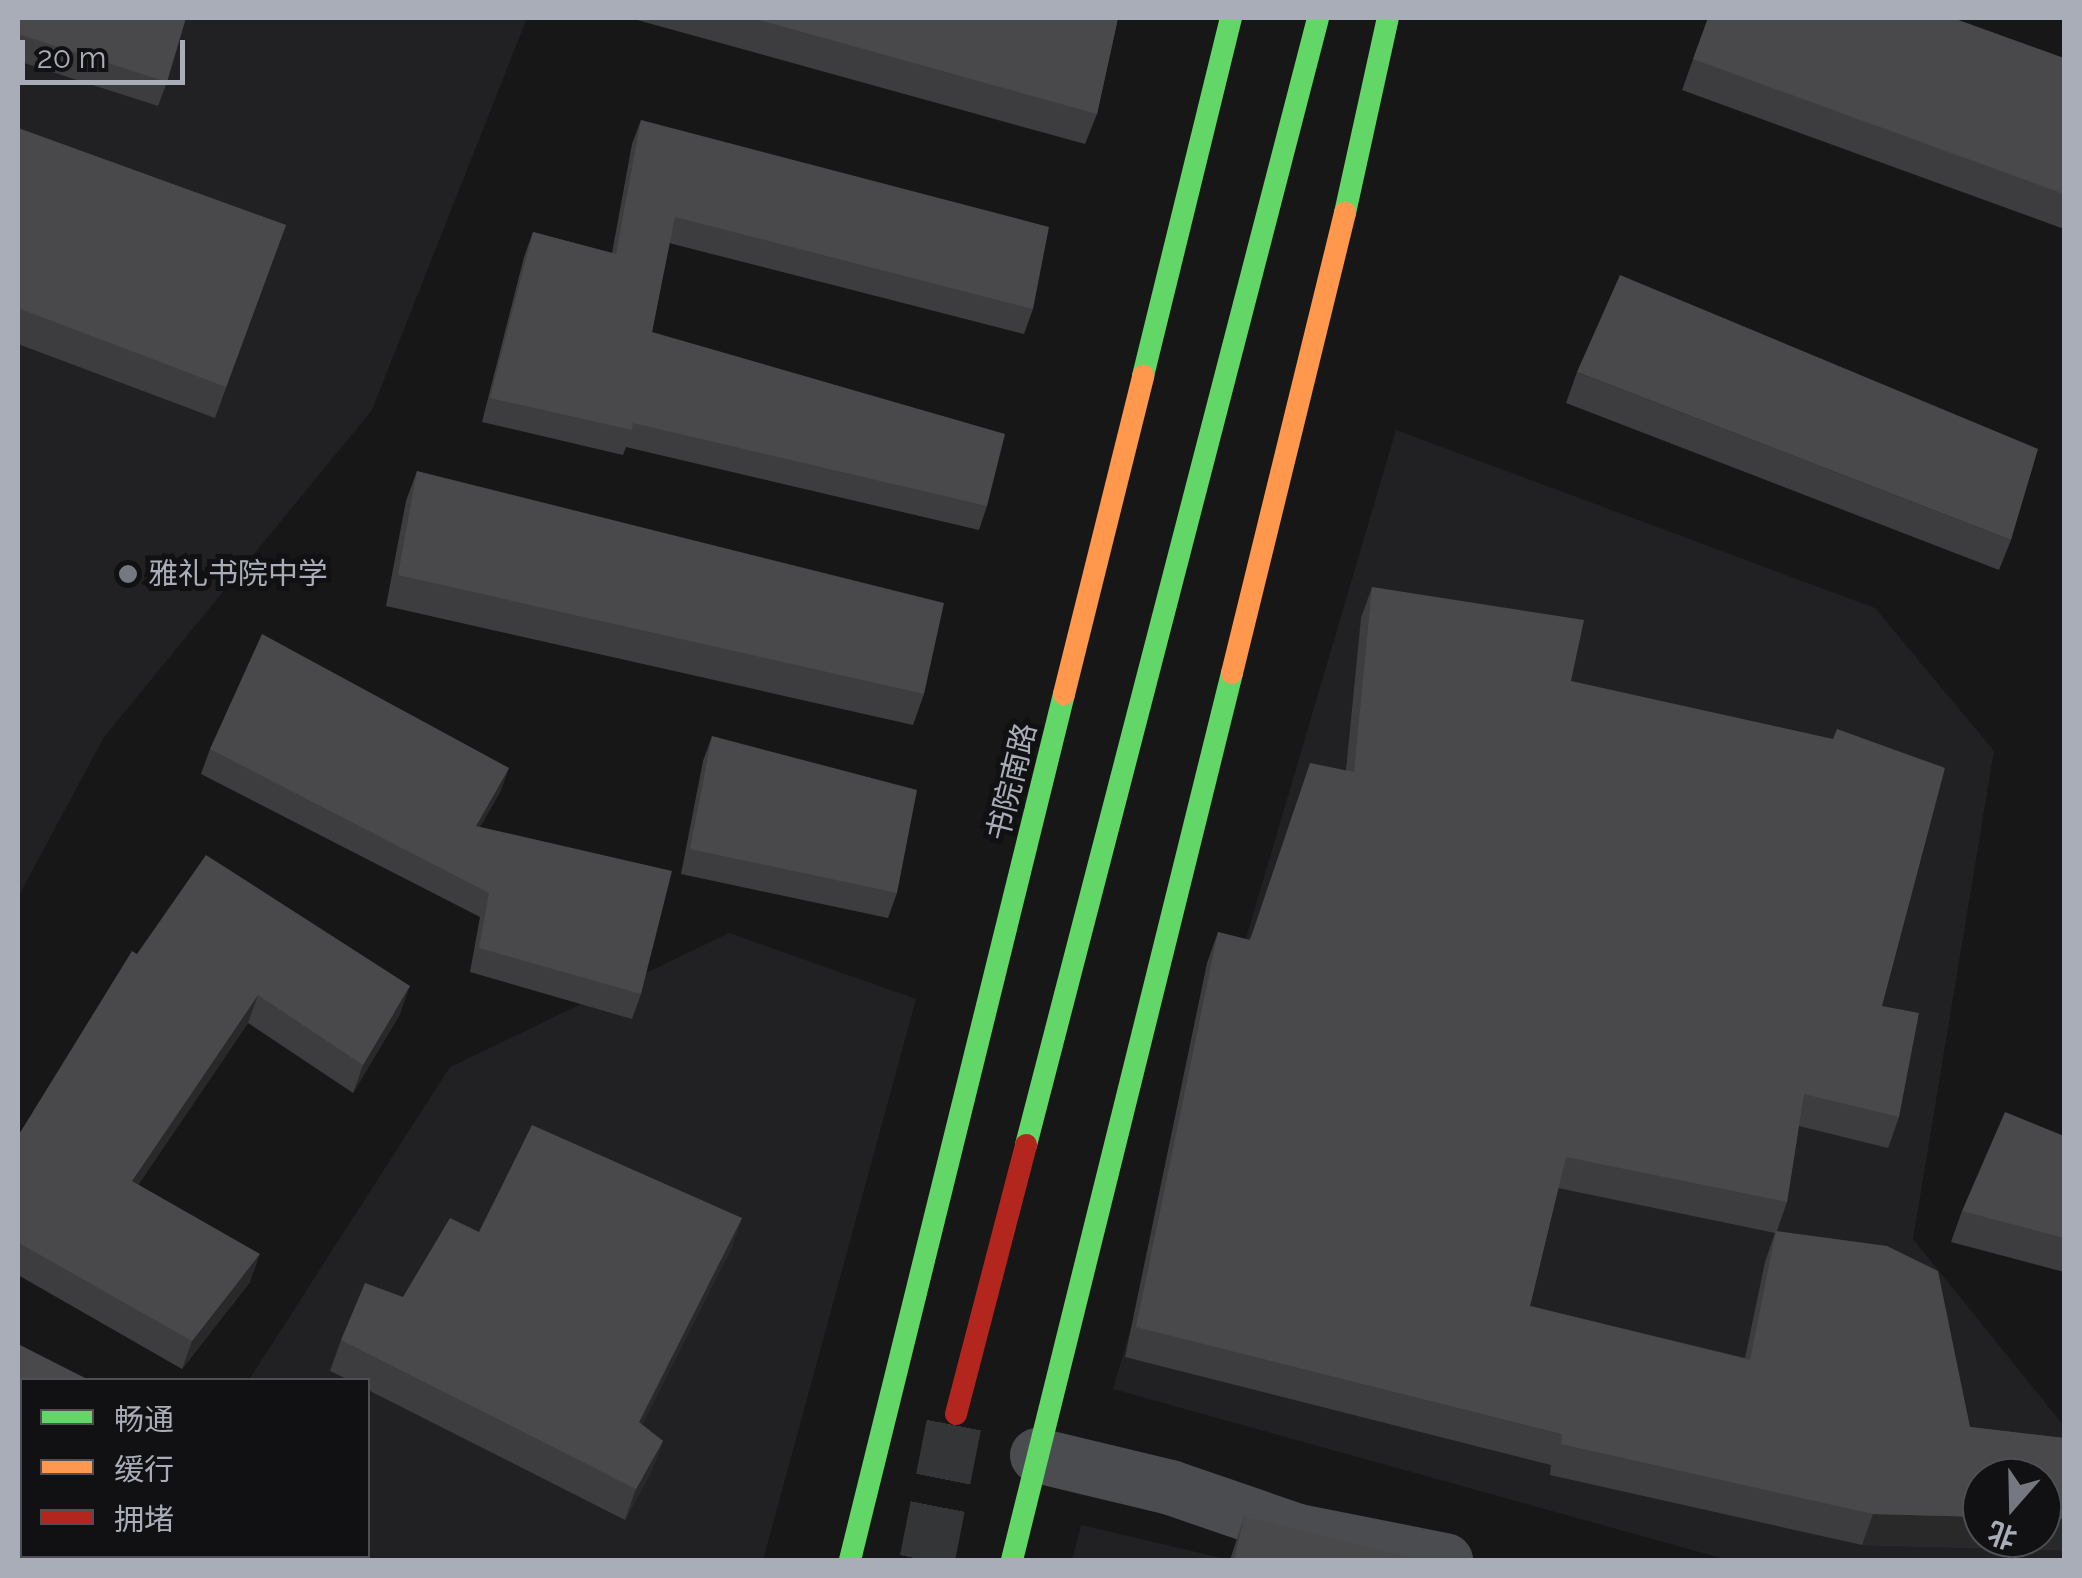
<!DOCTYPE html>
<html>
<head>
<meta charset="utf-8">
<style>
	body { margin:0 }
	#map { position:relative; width:2082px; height:1578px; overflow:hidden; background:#171717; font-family:Raleway,"Noto Sans SC",sans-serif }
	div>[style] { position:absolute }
	.built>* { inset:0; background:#212123 }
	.secondary-tunnel>* { height:55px; margin-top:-27.5px; transform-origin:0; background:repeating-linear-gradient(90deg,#343537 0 55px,transparent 0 83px) }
	.street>* { height:55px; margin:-27.5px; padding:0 27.5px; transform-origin:27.5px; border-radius:27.5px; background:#4b4c50 }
	.fast>* { height:22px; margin:-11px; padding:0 11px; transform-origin:11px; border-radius:11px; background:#63d668 }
	.slow>* { height:22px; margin:-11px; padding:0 11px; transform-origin:11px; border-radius:11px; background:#ff974d }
	.jam>* { height:22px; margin:-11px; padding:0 11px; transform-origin:11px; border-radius:11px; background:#b3261e }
	.wall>* { inset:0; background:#3d3d3f }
	.shaded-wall>* { inset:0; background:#29292a }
	.building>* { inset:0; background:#49494c }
	.dots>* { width:28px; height:28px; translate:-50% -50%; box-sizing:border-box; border:5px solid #111113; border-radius:50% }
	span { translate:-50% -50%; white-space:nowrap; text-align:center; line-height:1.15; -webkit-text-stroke:10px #111113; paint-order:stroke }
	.poi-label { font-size:30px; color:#a8adb8 }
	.left { translate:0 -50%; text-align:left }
	.street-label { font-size:30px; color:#a8adb8 }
	.frame { position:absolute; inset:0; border:20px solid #a8adb8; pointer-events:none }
	.legend { position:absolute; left:20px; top:1378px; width:350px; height:180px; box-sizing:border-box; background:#111113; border:2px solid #4d4f55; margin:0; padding:12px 18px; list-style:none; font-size:30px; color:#a8adb8 }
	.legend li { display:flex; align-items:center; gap:20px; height:50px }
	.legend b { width:50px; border:2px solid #4d4f55 }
	.north { position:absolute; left:1962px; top:1458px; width:100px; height:100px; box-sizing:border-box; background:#111113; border:2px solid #4d4f55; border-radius:50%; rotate:200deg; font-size:28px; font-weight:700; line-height:40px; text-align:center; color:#a8adb8 }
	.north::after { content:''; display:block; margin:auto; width:35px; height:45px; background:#757880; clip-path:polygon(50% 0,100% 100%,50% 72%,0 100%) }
	.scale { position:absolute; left:20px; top:40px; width:165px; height:45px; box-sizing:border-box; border:5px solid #a8adb8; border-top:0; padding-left:12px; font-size:30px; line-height:35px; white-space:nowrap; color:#a8adb8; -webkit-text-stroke:8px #111113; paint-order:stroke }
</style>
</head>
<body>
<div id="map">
	<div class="built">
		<i style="clip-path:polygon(18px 18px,527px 18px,372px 410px,104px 737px,18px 897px)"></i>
		<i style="clip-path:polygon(evenodd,1396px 430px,1875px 608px,1994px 751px,1913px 1239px,2064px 1426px,2064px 1560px,1728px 1560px,1113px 1389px,1396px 430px,1982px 1478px,2042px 1478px,2042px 1538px,1982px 1538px,1982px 1478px)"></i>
		<i style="clip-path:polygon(729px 933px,916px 999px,763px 1560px,311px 1560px,308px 1556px,368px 1556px,368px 1380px,249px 1380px,450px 1067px)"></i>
		<i style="clip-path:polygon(1081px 1525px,1230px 1560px,1072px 1560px)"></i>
	</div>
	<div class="secondary-tunnel">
		<i style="left:927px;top:1560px;width:149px;rotate:-78.8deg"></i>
	</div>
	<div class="street">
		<i style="left:1037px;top:1455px;width:137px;rotate:13.5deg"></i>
		<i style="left:1170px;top:1487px;width:135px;rotate:19deg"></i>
		<i style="left:1298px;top:1531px;width:150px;rotate:11.2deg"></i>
	</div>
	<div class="fast">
		<i style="left:1345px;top:213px;width:200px;rotate:-77.6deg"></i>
		<i style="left:1143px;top:376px;width:369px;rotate:-76.2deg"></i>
		<i style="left:1026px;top:1145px;width:1164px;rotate:-75.47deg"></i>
		<i style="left:850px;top:1560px;width:892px;rotate:-76.12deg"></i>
		<i style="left:1012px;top:1560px;width:914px;rotate:-76.07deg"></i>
	</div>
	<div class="slow">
		<i style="left:1232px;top:673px;width:474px;rotate:-76.2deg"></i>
		<i style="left:1064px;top:694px;width:328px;rotate:-76deg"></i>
	</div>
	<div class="jam">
		<i style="left:956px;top:1414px;width:278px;rotate:-75.4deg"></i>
	</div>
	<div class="wall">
		<i style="clip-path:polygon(18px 18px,167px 82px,158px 106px,18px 61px)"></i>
		<i style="clip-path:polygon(630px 18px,1118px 18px,1097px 114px,1085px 144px)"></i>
		<i style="clip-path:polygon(1708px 18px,2064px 58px,2064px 229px,1682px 90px)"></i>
		<i style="clip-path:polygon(641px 120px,1033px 309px,1024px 334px,669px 243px,652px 332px,987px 506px,979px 530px,626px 447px,623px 455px,482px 422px,524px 257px,533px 232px,612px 253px,632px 144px)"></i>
		<i style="clip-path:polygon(18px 128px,286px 225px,215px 418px,18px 344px)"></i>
		<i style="clip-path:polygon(1577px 372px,2011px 540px,1999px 570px,1566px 403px)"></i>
		<i style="clip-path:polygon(417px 471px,924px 694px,913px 725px,386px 606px,406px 501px)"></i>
		<i style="clip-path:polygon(evenodd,1372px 587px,1571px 681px,1882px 1006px,1899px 1117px,1888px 1148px,1799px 1126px,1787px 1202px,1777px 1231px,1970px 1427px,2064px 1438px,2064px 1550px,1862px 1545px,1550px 1475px,1551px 1465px,1125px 1357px,1207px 963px,1218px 932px,1249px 940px,1346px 770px,1361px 618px,1372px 587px,1558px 1188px,1775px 1233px,1765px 1262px,1745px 1358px,1530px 1306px,1558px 1188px)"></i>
		<i style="clip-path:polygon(712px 736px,897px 893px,888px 918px,681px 874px,703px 761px)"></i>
		<i style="clip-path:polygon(210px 749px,509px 768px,500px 792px,480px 827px,641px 994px,632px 1019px,470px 972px,480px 917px,201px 774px)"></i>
		<i style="clip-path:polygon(137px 954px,400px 1014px,353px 1093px,248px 1023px,138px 1185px,250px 1282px,182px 1369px,18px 1275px,18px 1136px)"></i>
		<i style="clip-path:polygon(2064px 1136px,2064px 1272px,1951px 1242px,1962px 1211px)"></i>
		<i style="clip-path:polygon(742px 1218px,731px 1249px,642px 1425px,663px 1441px,651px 1472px,625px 1520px,368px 1390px,368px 1380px,349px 1380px,330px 1371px,341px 1340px,403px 1297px,479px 1232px)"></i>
		<i style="clip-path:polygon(18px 1344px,22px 1380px,22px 1514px,18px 1511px)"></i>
		<i style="clip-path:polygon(1244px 1517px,1407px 1560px,1230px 1560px)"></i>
	</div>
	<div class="shaded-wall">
		<i style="clip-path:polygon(509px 768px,500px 792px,467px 850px,476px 826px)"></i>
		<i style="clip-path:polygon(410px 986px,400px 1014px,353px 1093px,363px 1065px)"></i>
		<i style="clip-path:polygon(258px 995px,248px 1023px,122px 1209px,132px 1181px)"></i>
		<i style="clip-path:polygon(742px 1218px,731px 1249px,628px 1453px,639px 1422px)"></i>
		<i style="clip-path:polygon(260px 1254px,250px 1282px,182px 1369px,192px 1341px)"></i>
		<i style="clip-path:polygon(663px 1441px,651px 1472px,625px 1520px,636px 1489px)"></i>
		<i style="clip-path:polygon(1873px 1514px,1982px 1517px,1982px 1538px,2042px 1538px,2042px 1518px,2064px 1519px,2064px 1550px,1862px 1545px)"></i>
	</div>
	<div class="building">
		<i style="clip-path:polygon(18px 18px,186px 18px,167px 82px,18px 34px)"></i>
		<i style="clip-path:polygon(752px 18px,1118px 18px,1097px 114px)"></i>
		<i style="clip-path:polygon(1708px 18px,1953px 18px,2064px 58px,2064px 194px,1693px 59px)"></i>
		<i style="clip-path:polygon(641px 120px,1049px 227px,1033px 309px,675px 217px,652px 332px,1005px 434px,987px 506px,633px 423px,632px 430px,490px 398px,533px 232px,616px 254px)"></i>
		<i style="clip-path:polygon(18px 128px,286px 225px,226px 387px,18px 308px)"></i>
		<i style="clip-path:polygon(1620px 275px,2038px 449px,2011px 540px,1577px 372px)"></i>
		<i style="clip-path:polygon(417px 471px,944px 603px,924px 694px,398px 575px)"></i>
		<i style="clip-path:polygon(1372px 587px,1584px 620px,1571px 681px,1833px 739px,1837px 729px,1945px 768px,1882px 1006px,1919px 1013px,1899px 1117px,1804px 1094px,1787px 1202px,1566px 1157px,1530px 1306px,1750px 1360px,1776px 1231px,1887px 1246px,1938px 1271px,1970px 1427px,2064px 1438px,2064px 1519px,2042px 1518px,2042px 1478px,1982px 1478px,1982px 1517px,1873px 1514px,1561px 1444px,1562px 1434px,1136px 1327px,1218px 932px,1250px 940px,1310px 763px,1354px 772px)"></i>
		<i style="clip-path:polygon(262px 634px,509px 768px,476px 826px,672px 871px,641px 994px,479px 948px,489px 893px,210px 749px)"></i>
		<i style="clip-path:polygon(712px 736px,917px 790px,897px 893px,690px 849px)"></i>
		<i style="clip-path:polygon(206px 855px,410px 986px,363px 1065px,258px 995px,132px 1181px,260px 1254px,192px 1341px,19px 1243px,18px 1246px,18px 1136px,132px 951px,137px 954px)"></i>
		<i style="clip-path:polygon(2005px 1112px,2064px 1136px,2064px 1238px,1962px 1211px)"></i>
		<i style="clip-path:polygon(532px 1125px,742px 1218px,639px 1422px,663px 1441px,636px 1489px,341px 1340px,365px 1283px,403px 1297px,450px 1218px,479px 1232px)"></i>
		<i style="clip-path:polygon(18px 1344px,89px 1380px,22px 1380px,22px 1482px,18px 1479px)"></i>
		<i style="clip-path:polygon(1244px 1517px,1408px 1557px,1407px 1560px,1234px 1560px)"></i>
	</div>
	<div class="dots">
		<i style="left:128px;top:574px;background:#757880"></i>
	</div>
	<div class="poi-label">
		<span class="left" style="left:148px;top:574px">雅礼书院中学</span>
	</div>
	<div class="street-label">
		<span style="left:1012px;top:782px;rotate:-76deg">书院南路</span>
	</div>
	<div class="frame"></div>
	<ul class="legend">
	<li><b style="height:12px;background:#63d668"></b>畅通</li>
	<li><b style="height:12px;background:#ff974d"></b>缓行</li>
	<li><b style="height:12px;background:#b3261e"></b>拥堵</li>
	</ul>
	<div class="north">北</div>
	<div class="scale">20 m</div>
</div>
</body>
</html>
